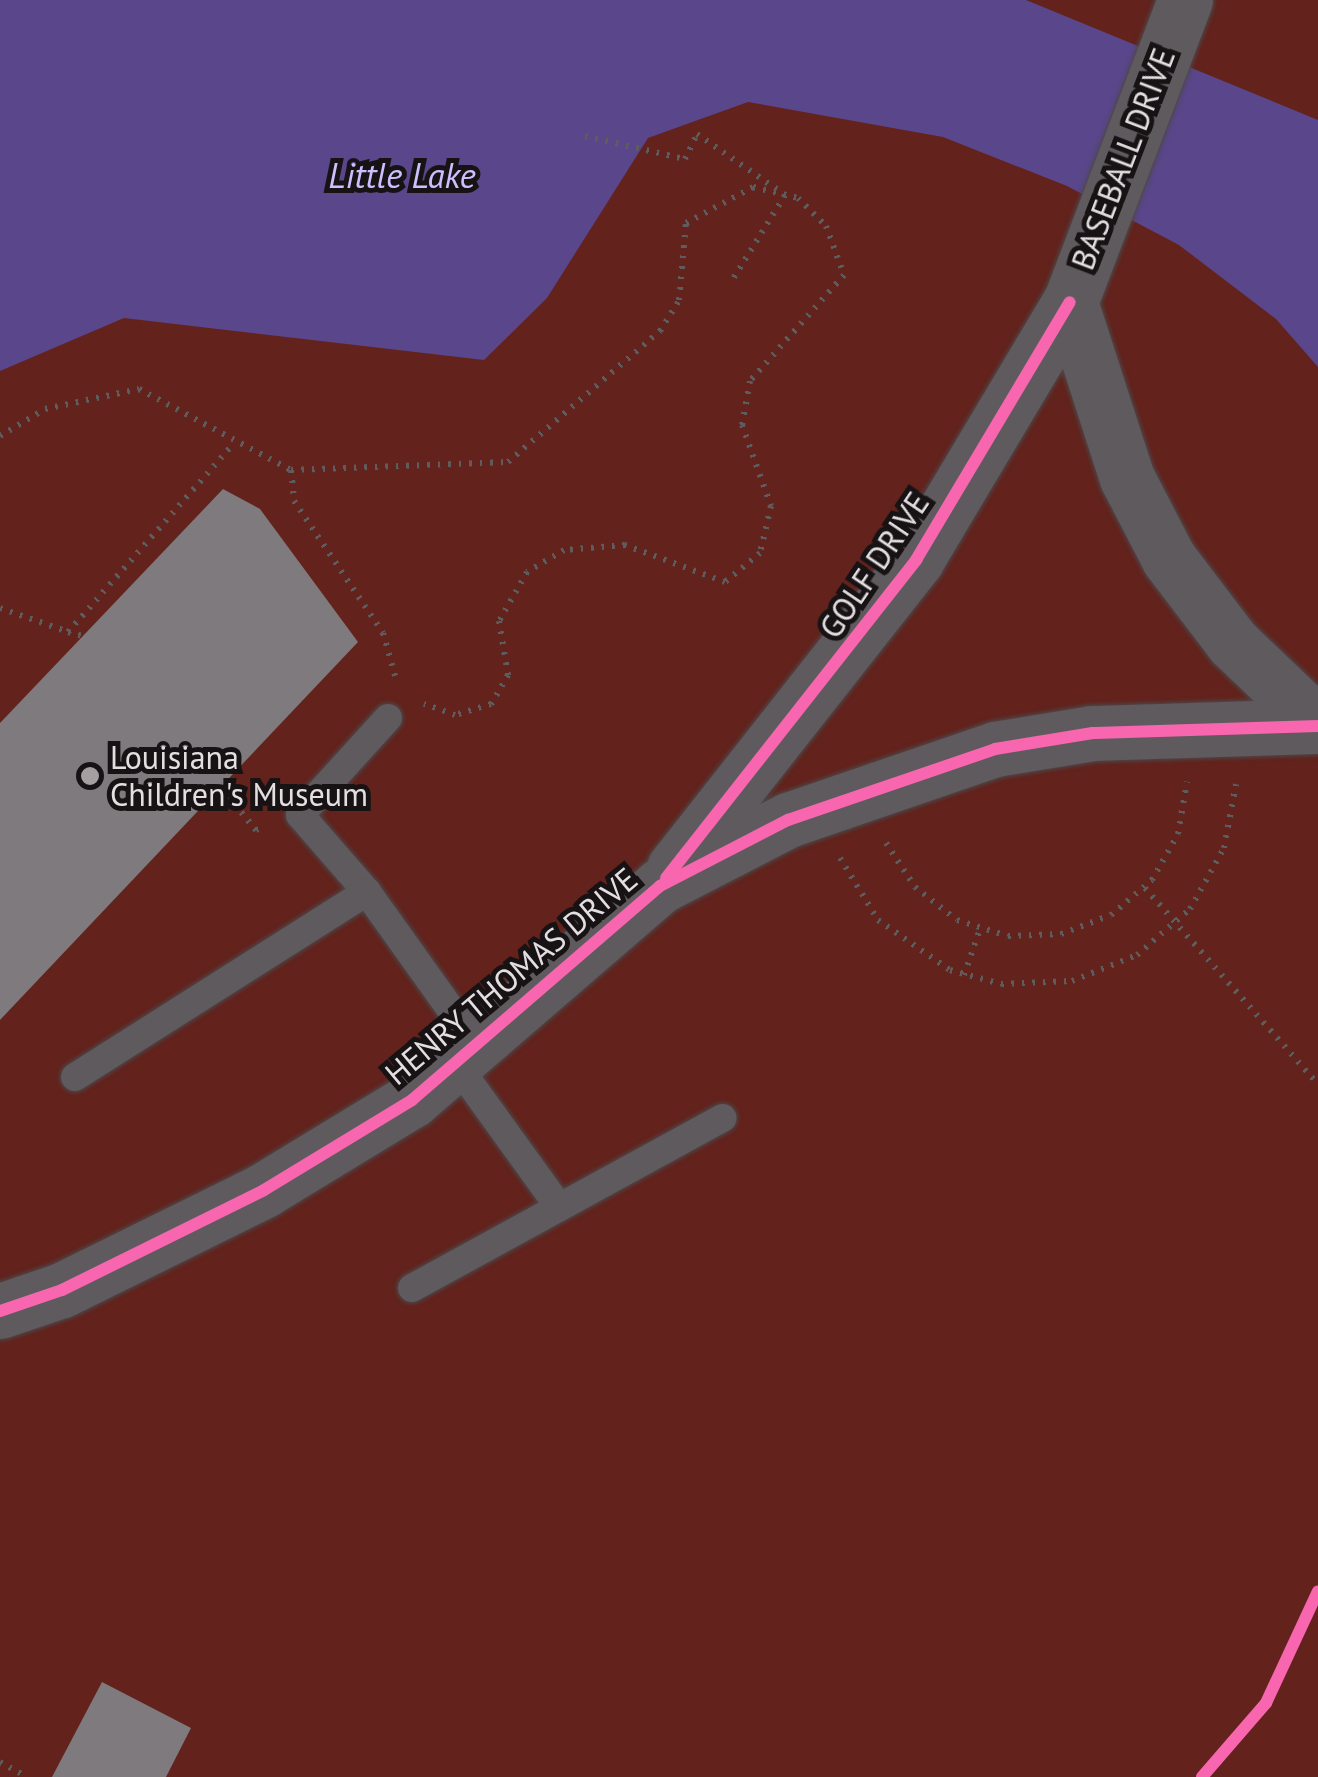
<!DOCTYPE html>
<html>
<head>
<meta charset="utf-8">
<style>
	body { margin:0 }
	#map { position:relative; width:1318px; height:1777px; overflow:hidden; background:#2f2a2d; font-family:"PT Sans",sans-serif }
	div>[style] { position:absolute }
	.green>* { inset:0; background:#63221c }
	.water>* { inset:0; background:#5a468a }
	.building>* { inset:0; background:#7e7a7d }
	.path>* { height:6px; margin-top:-3px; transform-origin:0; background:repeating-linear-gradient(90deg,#5f5c5e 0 2.5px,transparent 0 10.5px) }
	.roads { filter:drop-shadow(0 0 2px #4c484a) drop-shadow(0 0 2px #4c484a) }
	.lane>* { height:28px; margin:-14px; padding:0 14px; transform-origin:14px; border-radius:14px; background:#5f5a5d }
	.street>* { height:55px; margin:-27.5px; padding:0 27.5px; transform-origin:27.5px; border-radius:27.5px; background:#5f5a5d }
	.cycleway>* { height:12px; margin:-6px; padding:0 6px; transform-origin:6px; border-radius:6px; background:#f766af }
	.dots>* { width:28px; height:28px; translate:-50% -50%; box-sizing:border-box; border:5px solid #171315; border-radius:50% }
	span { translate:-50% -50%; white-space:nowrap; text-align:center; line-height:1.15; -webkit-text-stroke:10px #171315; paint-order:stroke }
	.street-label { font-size:32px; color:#e4dee1 }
	.poi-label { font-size:32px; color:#e4dee1 }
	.left { translate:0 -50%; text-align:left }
	.water-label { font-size:35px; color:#cdbffe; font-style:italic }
</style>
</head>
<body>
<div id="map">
	<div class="green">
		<i style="clip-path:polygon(0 0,1318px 0,1318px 1777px,0 1777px)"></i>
	</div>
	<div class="water">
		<i style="clip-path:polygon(0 0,1026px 0,1318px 120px,1318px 367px,1276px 319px,1179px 245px,1067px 186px,943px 137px,748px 102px,648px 138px,547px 298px,484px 360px,124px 318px,0 371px)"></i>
	</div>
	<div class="building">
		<i style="clip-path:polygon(223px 489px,260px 509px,358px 642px,0 1020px,0 723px)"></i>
		<i style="clip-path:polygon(102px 1682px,191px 1728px,166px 1777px,52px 1777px)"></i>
	</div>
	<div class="path">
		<i style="left:585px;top:136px;width:103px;rotate:13deg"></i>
		<i style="left:685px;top:159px;width:28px;rotate:-64deg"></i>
		<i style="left:697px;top:134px;width:107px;rotate:34.7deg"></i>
		<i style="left:785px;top:195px;width:99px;rotate:121.8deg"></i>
		<i style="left:0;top:436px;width:52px;rotate:-31deg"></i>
		<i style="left:45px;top:409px;width:96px;rotate:-12deg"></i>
		<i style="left:139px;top:389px;width:172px;rotate:28.1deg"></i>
		<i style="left:291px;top:470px;width:217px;rotate:-2.1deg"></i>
		<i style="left:508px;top:462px;width:201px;rotate:-40.8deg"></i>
		<i style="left:660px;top:331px;width:36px;rotate:-58deg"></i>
		<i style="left:679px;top:300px;width:77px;rotate:-84.8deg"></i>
		<i style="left:686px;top:223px;width:76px;rotate:-28.2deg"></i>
		<i style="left:753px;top:187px;width:46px;rotate:13.7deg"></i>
		<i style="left:798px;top:198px;width:40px;rotate:45deg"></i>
		<i style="left:826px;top:226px;width:52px;rotate:69.8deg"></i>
		<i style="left:844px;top:275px;width:142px;rotate:131.6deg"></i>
		<i style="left:750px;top:381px;width:45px;rotate:100.3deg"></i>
		<i style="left:742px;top:425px;width:86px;rotate:70.3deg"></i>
		<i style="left:771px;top:506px;width:48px;rotate:103.2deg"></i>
		<i style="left:760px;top:553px;width:45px;rotate:140.4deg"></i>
		<i style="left:725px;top:582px;width:107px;rotate:-159.7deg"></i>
		<i style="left:625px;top:545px;width:61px;rotate:175.3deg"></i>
		<i style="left:564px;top:550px;width:43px;rotate:149.3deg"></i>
		<i style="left:527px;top:572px;width:56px;rotate:119.7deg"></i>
		<i style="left:499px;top:621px;width:55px;rotate:80.5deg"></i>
		<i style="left:508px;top:675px;width:34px;rotate:120deg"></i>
		<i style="left:491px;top:704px;width:38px;rotate:163deg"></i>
		<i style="left:455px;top:715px;width:33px;rotate:-160deg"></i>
		<i style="left:291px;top:470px;width:31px;rotate:84deg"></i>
		<i style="left:294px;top:501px;width:159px;rotate:56deg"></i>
		<i style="left:383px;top:633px;width:48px;rotate:74.2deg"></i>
		<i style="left:0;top:608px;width:72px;rotate:19.4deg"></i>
		<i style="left:68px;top:632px;width:250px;rotate:-48.7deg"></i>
		<i style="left:68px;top:632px;width:16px;rotate:15deg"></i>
		<i style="left:221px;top:788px;width:55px;rotate:50.2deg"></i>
		<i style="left:256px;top:830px;width:9px;rotate:-21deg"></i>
		<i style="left:886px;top:843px;width:53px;rotate:56.6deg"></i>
		<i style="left:915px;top:887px;width:53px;rotate:38.2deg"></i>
		<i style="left:957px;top:920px;width:53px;rotate:17.4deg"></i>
		<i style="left:1008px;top:936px;width:53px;rotate:-2.2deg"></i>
		<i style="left:1061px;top:934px;width:53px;rotate:-20.8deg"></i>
		<i style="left:1111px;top:915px;width:54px;rotate:-40.5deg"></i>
		<i style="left:1152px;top:880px;width:53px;rotate:-60.5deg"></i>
		<i style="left:1178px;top:834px;width:53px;rotate:-80.2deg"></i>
		<i style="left:840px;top:858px;width:73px;rotate:58.5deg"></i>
		<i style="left:878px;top:920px;width:88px;rotate:34.8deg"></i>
		<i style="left:950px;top:970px;width:53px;rotate:15.4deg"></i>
		<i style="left:1001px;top:984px;width:71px;rotate:-2.4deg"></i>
		<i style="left:1072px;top:981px;width:70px;rotate:-21.8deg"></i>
		<i style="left:1137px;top:955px;width:70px;rotate:-41deg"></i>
		<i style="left:1190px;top:909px;width:70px;rotate:-60.9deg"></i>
		<i style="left:1224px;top:848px;width:65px;rotate:-79.4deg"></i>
		<i style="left:1145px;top:888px;width:261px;rotate:48.6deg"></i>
		<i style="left:964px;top:975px;width:49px;rotate:-70.8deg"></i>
		<i style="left:0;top:1762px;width:31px;rotate:29deg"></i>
	</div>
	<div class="roads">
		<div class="lane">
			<i style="left:367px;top:892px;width:102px;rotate:-131deg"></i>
			<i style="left:300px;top:815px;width:131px;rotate:-47.8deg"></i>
			<i style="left:456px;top:1064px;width:176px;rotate:54.2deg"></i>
			<i style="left:75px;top:1077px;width:346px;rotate:-32.4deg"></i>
			<i style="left:367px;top:892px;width:189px;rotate:54.5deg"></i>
			<i style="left:412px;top:1288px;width:354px;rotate:-28.7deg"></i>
		</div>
		<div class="street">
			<i style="left:1185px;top:0;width:323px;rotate:110.8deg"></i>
			<i style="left:1070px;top:302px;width:185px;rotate:72.1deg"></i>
			<i style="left:1127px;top:478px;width:91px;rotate:62.6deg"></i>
			<i style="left:1169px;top:559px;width:106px;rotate:52.7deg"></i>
			<i style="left:1233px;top:643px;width:117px;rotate:43.6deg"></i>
			<i style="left:674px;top:868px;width:392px;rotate:-51.8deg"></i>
			<i style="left:916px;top:560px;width:300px;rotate:-59.2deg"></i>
			<i style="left:0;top:1311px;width:65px;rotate:-18.7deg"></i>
			<i style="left:62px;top:1290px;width:225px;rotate:-26.3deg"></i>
			<i style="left:264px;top:1190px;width:173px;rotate:-31.3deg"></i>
			<i style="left:412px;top:1100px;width:328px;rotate:-40.8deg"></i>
			<i style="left:660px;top:886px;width:144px;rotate:-27.3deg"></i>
			<i style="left:788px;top:820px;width:219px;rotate:-18.9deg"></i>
			<i style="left:995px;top:749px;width:99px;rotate:-9.3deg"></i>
			<i style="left:1093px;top:733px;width:225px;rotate:-1.8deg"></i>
		</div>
	</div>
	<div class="cycleway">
		<i style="left:666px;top:878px;width:405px;rotate:-51.8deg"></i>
		<i style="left:916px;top:560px;width:300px;rotate:-59.2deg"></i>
		<i style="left:0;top:1311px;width:65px;rotate:-18.7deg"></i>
		<i style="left:62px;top:1290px;width:225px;rotate:-26.3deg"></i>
		<i style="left:264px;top:1190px;width:173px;rotate:-31.3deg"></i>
		<i style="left:412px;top:1100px;width:328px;rotate:-40.8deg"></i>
		<i style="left:660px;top:886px;width:144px;rotate:-27.3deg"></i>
		<i style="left:788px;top:820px;width:219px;rotate:-18.9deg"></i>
		<i style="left:995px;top:749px;width:99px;rotate:-9.3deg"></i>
		<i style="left:1093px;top:733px;width:225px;rotate:-1.8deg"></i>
		<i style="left:1202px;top:1777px;width:98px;rotate:-49.1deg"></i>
		<i style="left:1266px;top:1703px;width:123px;rotate:-65.1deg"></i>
	</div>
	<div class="dots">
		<i style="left:90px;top:776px;background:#a59fa2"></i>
	</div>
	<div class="street-label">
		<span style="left:1123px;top:159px;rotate:-69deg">BASEBALL DRIVE</span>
		<span style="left:874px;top:565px;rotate:-56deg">GOLF DRIVE</span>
		<span style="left:511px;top:976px;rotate:-40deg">HENRY THOMAS DRIVE</span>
	</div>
	<div class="poi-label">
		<span class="left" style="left:110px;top:776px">Louisiana<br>Children's Museum</span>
	</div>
	<div class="water-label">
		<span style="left:402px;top:175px">Little Lake</span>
	</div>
</div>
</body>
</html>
